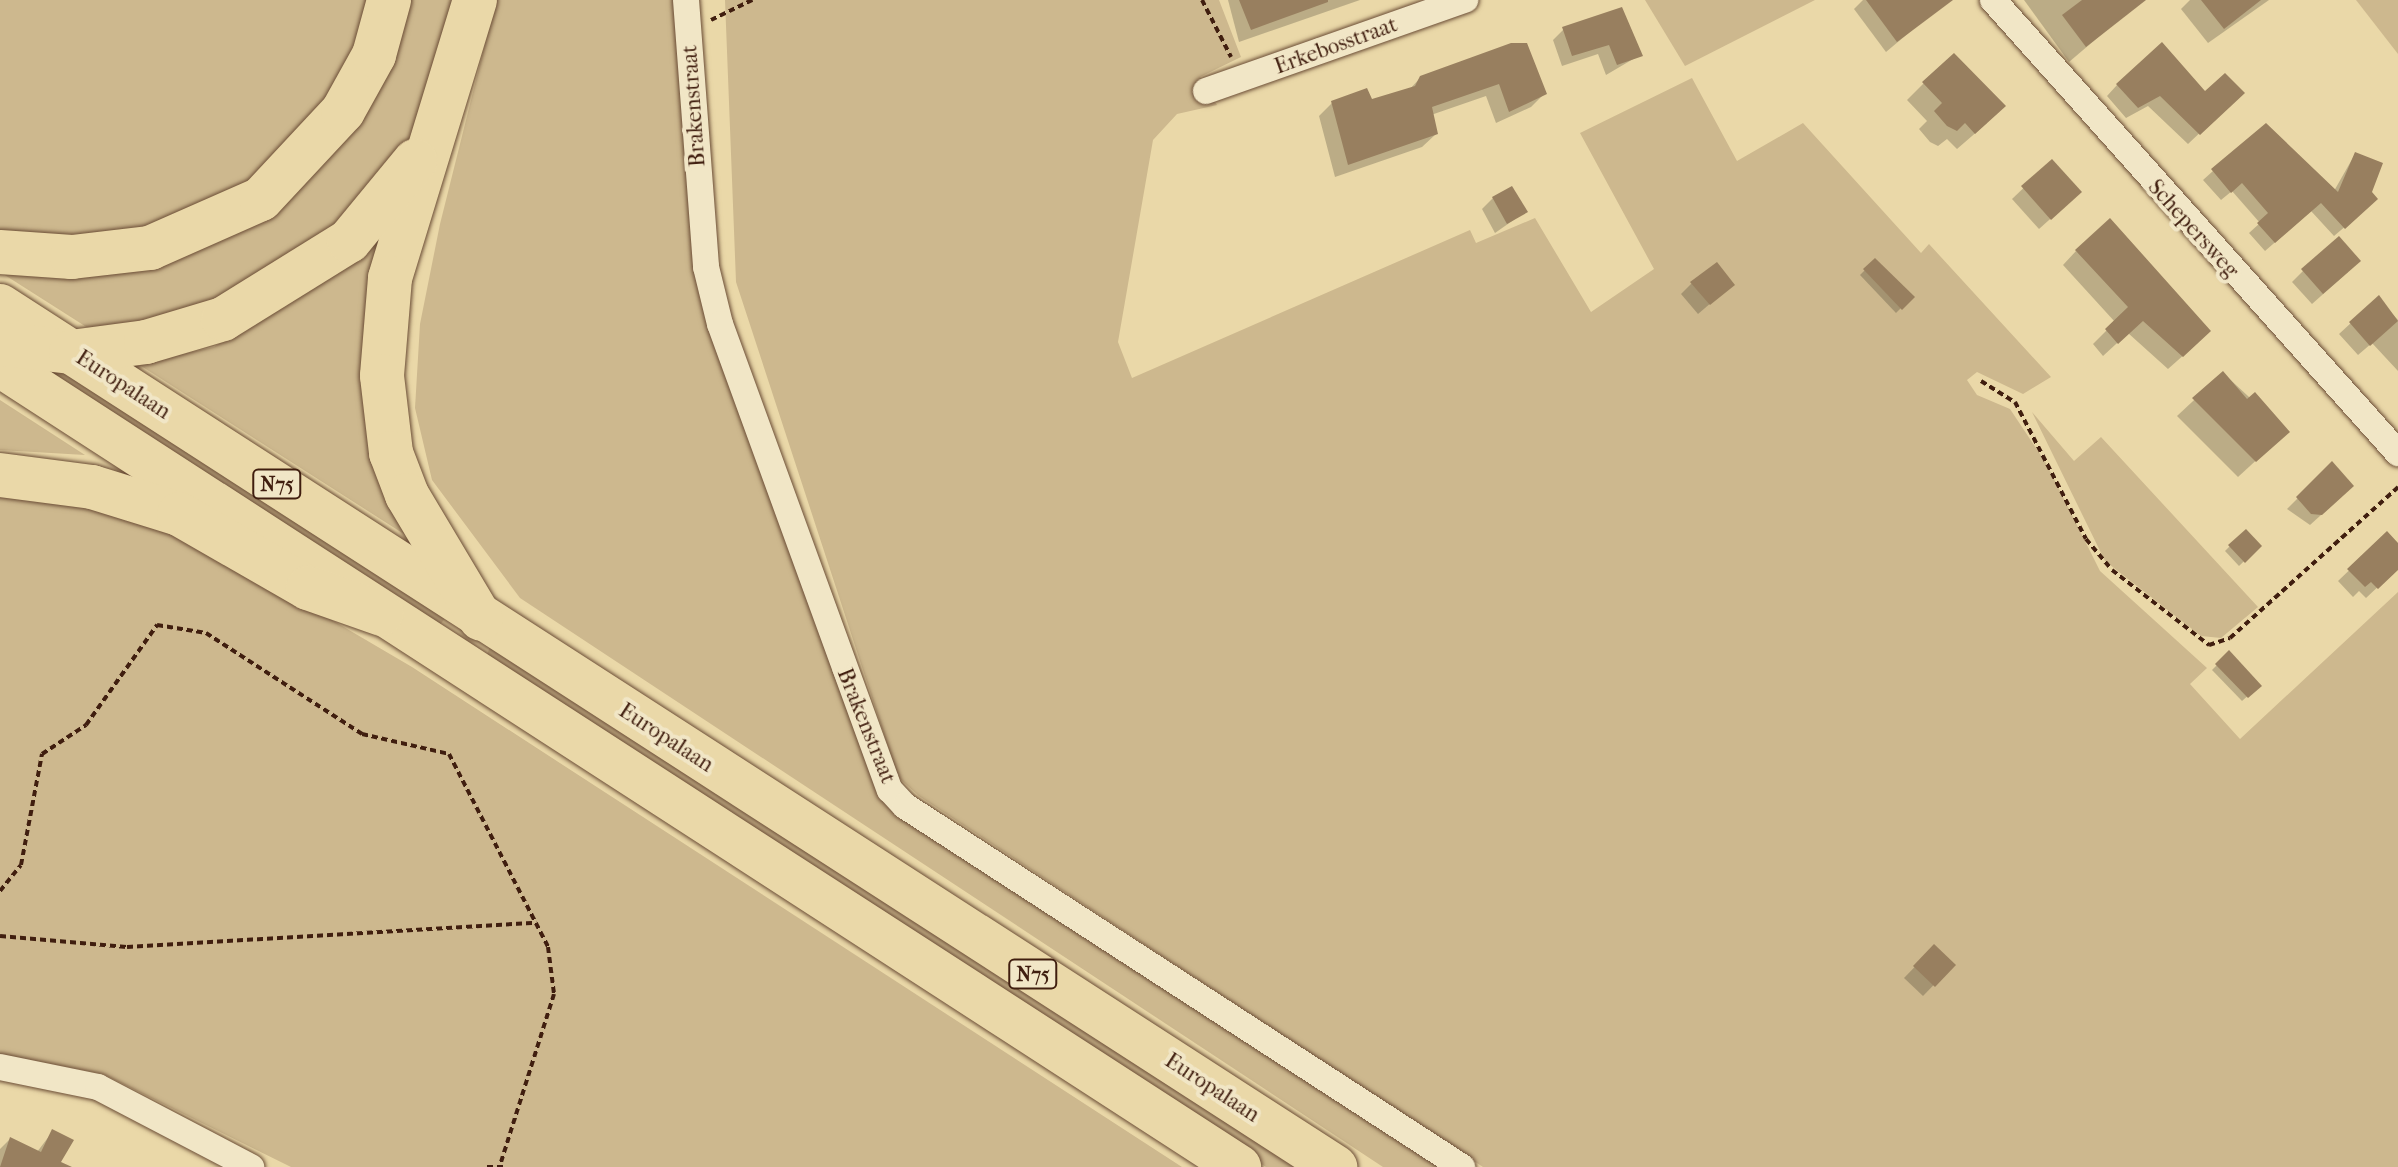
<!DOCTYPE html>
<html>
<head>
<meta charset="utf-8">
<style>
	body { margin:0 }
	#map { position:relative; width:2398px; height:1167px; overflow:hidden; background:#ead8a8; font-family:"IM FELL French Canon",serif }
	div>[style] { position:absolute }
	.green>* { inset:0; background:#cdb88e }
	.shadow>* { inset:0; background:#0003 }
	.building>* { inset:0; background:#987f5f }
	.path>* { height:4px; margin-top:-2px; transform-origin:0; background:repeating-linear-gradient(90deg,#401e0f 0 6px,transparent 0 10px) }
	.roads { filter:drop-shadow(0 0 2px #6a4c35) drop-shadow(0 0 2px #6a4c35) }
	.minor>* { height:26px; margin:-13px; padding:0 13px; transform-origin:13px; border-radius:13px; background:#f1e6c6 }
	.trunk>* { height:44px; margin:-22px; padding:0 22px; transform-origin:22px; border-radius:22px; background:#ead8a8 }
	.motorway>* { height:44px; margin:-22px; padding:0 22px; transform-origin:22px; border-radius:22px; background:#ead8a8 }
	span { translate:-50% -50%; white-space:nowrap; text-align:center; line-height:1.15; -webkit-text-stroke:8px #f1e6c6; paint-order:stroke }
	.shield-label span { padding:2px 6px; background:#f1e6c6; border:2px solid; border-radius:6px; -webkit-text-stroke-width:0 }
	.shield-label { font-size:20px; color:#401e0f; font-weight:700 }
	.street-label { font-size:22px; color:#401e0f }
</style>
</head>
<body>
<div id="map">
	<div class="green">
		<i style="clip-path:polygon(0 0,372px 0,337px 84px,309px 124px,241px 189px,128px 235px,0 235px)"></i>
		<i style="clip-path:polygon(405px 0,460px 0,413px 145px,363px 206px,195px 316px,88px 328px,0 272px,289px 199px,352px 129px)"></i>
		<i style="clip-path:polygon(496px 0,676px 0,697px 278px,874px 783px,1447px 1167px,1383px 1167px,520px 598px,432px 480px,415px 408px,420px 324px,440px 224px)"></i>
		<i style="clip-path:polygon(725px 0,1219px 0,1241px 57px,1200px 77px,1217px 105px,1177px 114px,1153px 140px,1118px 342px,1132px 378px,1470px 230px,1476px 243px,1535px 218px,1591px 312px,1654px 269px,1580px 133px,1692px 78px,1737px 161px,1803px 123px,1921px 253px,1929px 244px,2051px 377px,2023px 394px,1977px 372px,1967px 380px,1977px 395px,2010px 409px,2046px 463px,2100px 571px,2207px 668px,2190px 684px,2240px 739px,2398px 592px,2398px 1167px,1483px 1167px,919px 796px,898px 777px,736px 282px)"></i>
		<i style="clip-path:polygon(1645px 0,1815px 0,1685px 66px)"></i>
		<i style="clip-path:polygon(2356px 0,2398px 0,2398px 54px)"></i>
		<i style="clip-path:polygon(374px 242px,381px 257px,407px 536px,138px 364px,214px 347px)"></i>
		<i style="clip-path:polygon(67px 370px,446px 617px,435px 631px,40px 374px)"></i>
		<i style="clip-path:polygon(0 400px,85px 455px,0 450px)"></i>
		<i style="clip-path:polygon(2032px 412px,2074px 461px,2101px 437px,2258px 607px,2221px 638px,2201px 636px,2105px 561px)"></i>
		<i style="clip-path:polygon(0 491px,123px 510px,211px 549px,412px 667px,1182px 1167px,291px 1167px,103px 1074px,0 1054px)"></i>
		<i style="clip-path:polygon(492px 643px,1303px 1167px,1266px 1167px,1029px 1017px,484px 661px)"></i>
	</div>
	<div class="shadow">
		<i style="clip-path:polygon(1228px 0,1360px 0,1239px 42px)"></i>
		<i style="clip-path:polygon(1863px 0,1929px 0,1936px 10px,1886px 52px,1854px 9px)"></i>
		<i style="clip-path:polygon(2024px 0,2133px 0,2136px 5px,2069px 62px)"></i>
		<i style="clip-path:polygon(2190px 0,2269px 0,2208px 43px,2181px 9px)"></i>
		<i style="clip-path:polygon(1564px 29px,1640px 55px,1606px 75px,1598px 54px,1562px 66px,1553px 40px)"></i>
		<i style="clip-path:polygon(1526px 45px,1545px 93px,1531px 107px,1496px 123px,1486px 96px,1431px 115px,1436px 134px,1422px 147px,1335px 177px,1319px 116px,1332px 103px,1370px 102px,1409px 90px,1421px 77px)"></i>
		<i style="clip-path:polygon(1924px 83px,1987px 123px,1957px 149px,1947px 139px,1938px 146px,1930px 142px,1919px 129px,1927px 121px,1907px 100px)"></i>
		<i style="clip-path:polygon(2117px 85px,2205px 94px,2242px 93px,2188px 144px,2148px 106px,2126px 118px,2107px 96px)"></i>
		<i style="clip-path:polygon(2355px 154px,2367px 208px,2334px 236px,2311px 211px,2265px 251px,2249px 233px,2260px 223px,2232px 191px,2221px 200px,2203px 180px,2213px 171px,2334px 191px)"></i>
		<i style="clip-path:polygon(2052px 161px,2068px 203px,2039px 229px,2012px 199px)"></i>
		<i style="clip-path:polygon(1493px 198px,1525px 212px,1495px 233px,1482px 209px)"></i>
		<i style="clip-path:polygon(2076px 251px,2195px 345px,2168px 369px,2128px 333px,2103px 356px,2093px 344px,2115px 322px,2063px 265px)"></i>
		<i style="clip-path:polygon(1875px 260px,1912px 297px,1896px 313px,1860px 275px)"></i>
		<i style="clip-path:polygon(2303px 271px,2348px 272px,2312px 304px,2292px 282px)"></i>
		<i style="clip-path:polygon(1692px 283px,1732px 285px,1698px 314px,1681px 294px)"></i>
		<i style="clip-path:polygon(2378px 298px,2398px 320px,2398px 371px,2372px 343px,2358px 355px,2339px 334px)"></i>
		<i style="clip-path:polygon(2223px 373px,2287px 432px,2238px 477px,2177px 416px)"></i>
		<i style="clip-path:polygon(2332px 464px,2341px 497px,2310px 525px,2287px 509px)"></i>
		<i style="clip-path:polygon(2245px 531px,2260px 546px,2239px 566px,2225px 551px)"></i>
		<i style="clip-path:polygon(2387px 534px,2398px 546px,2398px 568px,2366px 598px,2359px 591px,2353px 597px,2338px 581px)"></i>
		<i style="clip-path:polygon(2229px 653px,2259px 686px,2242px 701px,2212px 670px)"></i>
		<i style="clip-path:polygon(1934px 947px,1953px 965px,1923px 996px,1904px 978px)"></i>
		<i style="clip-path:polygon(53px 1131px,54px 1167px,0 1167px,0 1149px,10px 1139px,37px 1152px)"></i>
	</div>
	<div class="building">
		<i style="clip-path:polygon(1239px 0,1328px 0,1328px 2px,1251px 30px)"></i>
		<i style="clip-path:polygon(1866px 0,1953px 0,1897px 42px)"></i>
		<i style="clip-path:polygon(2082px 0,2146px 0,2086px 47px,2062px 15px)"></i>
		<i style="clip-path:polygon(2201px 0,2261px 0,2224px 29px)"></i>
		<i style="clip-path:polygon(1622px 7px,1643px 56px,1617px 65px,1609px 45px,1572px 56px,1562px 27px)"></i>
		<i style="clip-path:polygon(2162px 42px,2205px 91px,2225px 73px,2245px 93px,2200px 135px,2160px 96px,2138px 108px,2116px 84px)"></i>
		<i style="clip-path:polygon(1511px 43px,1527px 43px,1547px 94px,1509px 112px,1499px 84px,1432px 107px,1438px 134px,1348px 165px,1331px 101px,1367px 88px,1372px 99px,1415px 86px,1420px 76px)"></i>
		<i style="clip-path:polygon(1954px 53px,2006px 106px,1975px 134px,1965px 123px,1957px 131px,1947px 126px,1934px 111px,1942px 103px,1922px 82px)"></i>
		<i style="clip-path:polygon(2266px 123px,2338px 192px,2355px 152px,2383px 163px,2372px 192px,2378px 199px,2345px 229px,2321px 203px,2275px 243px,2257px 223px,2268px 213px,2242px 183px,2231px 193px,2211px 169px)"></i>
		<i style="clip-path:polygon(2052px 159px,2082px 192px,2051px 220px,2021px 186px)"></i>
		<i style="clip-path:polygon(1512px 186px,1528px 212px,1507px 224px,1492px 197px)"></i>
		<i style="clip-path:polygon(2110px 218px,2211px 331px,2183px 357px,2143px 321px,2118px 344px,2105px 329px,2128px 307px,2075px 250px)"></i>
		<i style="clip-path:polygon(2339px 236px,2361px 261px,2323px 294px,2301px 269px)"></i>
		<i style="clip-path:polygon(1875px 258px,1915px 297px,1902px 310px,1863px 269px)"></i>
		<i style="clip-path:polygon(1717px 262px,1735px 285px,1710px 305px,1690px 282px)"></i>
		<i style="clip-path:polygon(2379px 295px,2398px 321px,2370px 346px,2349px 322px)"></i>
		<i style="clip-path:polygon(2223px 371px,2247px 399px,2255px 392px,2290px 432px,2256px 462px,2192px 398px)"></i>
		<i style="clip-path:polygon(2332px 461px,2354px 486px,2322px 515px,2311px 514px,2296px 497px)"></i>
		<i style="clip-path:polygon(2246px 529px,2262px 546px,2245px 563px,2228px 545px)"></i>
		<i style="clip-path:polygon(2387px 531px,2398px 543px,2398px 570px,2378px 589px,2371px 582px,2365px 587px,2347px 569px)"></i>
		<i style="clip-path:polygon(2229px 650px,2262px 686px,2248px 698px,2215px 664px)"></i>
		<i style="clip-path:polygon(1934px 944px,1956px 965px,1935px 987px,1913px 966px)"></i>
		<i style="clip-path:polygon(52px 1129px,74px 1140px,61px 1162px,72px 1167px,0 1167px,10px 1137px,41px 1152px)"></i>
	</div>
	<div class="path">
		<i style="left:1202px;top:0;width:64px;rotate:63deg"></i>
		<i style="left:711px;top:20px;width:46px;rotate:-26deg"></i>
		<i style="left:1981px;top:381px;width:40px;rotate:32deg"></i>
		<i style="left:2015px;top:402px;width:154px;rotate:62.6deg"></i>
		<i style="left:2086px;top:539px;width:40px;rotate:50deg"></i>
		<i style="left:2112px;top:570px;width:123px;rotate:37.7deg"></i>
		<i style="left:2209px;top:645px;width:22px;rotate:-18deg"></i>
		<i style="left:2230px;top:638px;width:226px;rotate:-41.9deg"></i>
		<i style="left:0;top:891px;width:33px;rotate:-51deg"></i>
		<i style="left:21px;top:865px;width:113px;rotate:-79.3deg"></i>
		<i style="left:42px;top:754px;width:53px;rotate:-33.4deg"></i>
		<i style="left:86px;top:725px;width:123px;rotate:-54.6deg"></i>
		<i style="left:157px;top:625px;width:50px;rotate:9.3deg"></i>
		<i style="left:206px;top:633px;width:186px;rotate:32.9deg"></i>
		<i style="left:362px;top:734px;width:89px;rotate:12.9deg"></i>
		<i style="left:449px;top:754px;width:217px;rotate:62.8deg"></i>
		<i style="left:548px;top:947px;width:47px;rotate:82.7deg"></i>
		<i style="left:554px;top:994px;width:179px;rotate:107.5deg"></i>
		<i style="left:0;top:936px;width:127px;rotate:5deg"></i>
		<i style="left:127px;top:947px;width:410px;rotate:-3.4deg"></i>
		<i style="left:487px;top:1167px;width:16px"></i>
	</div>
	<div class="roads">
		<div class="minor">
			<i style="left:686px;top:0;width:268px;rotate:85.7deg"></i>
			<i style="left:706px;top:267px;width:59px;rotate:76.2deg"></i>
			<i style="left:720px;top:324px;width:496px;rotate:70deg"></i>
			<i style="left:890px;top:790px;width:22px;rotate:47deg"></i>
			<i style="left:905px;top:806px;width:664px;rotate:32.95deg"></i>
			<i style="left:1993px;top:0;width:608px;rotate:48.2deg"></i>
			<i style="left:1206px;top:91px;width:275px;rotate:-19.4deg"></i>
			<i style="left:0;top:1067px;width:100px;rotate:11.5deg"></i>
			<i style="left:98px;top:1087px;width:173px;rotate:27.6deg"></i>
		</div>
		<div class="trunk">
			<i style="left:0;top:306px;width:1589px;rotate:32.82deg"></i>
			<i style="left:0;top:365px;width:1476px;rotate:32.91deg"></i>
		</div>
		<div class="motorway">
			<i style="left:475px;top:0;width:291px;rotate:107deg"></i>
			<i style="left:390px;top:278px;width:98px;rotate:94.7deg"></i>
			<i style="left:382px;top:376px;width:78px;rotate:83.3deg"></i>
			<i style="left:391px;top:453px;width:45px;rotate:69.1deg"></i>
			<i style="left:407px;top:495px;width:144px;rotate:59.2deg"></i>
			<i style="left:0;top:252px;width:72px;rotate:4deg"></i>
			<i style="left:72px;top:257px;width:79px;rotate:-6.6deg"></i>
			<i style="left:150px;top:248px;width:121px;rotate:-23.8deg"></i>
			<i style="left:261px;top:199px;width:120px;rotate:-47deg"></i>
			<i style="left:343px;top:111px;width:64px;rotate:-61deg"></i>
			<i style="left:374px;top:55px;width:57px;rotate:-74.7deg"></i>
			<i style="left:0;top:344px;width:71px;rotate:6.4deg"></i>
			<i style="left:71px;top:352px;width:76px;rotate:-7.6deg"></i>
			<i style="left:146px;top:342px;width:80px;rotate:-16.6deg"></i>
			<i style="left:223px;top:319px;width:148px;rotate:-31.8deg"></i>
			<i style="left:349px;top:241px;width:104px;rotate:-50.5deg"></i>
			<i style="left:0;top:475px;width:93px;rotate:7.4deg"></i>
			<i style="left:92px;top:487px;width:91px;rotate:17.2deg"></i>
			<i style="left:179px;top:514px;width:149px;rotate:29.8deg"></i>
			<i style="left:308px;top:588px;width:78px;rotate:19.4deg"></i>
		</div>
	</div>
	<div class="shield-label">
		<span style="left:277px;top:484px">N75</span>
		<span style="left:1033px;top:974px">N75</span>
	</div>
	<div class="street-label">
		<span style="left:1336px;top:46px;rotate:-20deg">Erkebosstraat</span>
		<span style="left:694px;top:106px;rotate:-94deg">Brakenstraat</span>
		<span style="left:2193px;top:229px;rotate:48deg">Schepersweg</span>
		<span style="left:123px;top:385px;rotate:33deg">Europalaan</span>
		<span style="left:866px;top:726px;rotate:68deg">Brakenstraat</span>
		<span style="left:666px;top:738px;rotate:33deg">Europalaan</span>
		<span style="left:1212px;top:1088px;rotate:33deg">Europalaan</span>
	</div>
</div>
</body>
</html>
